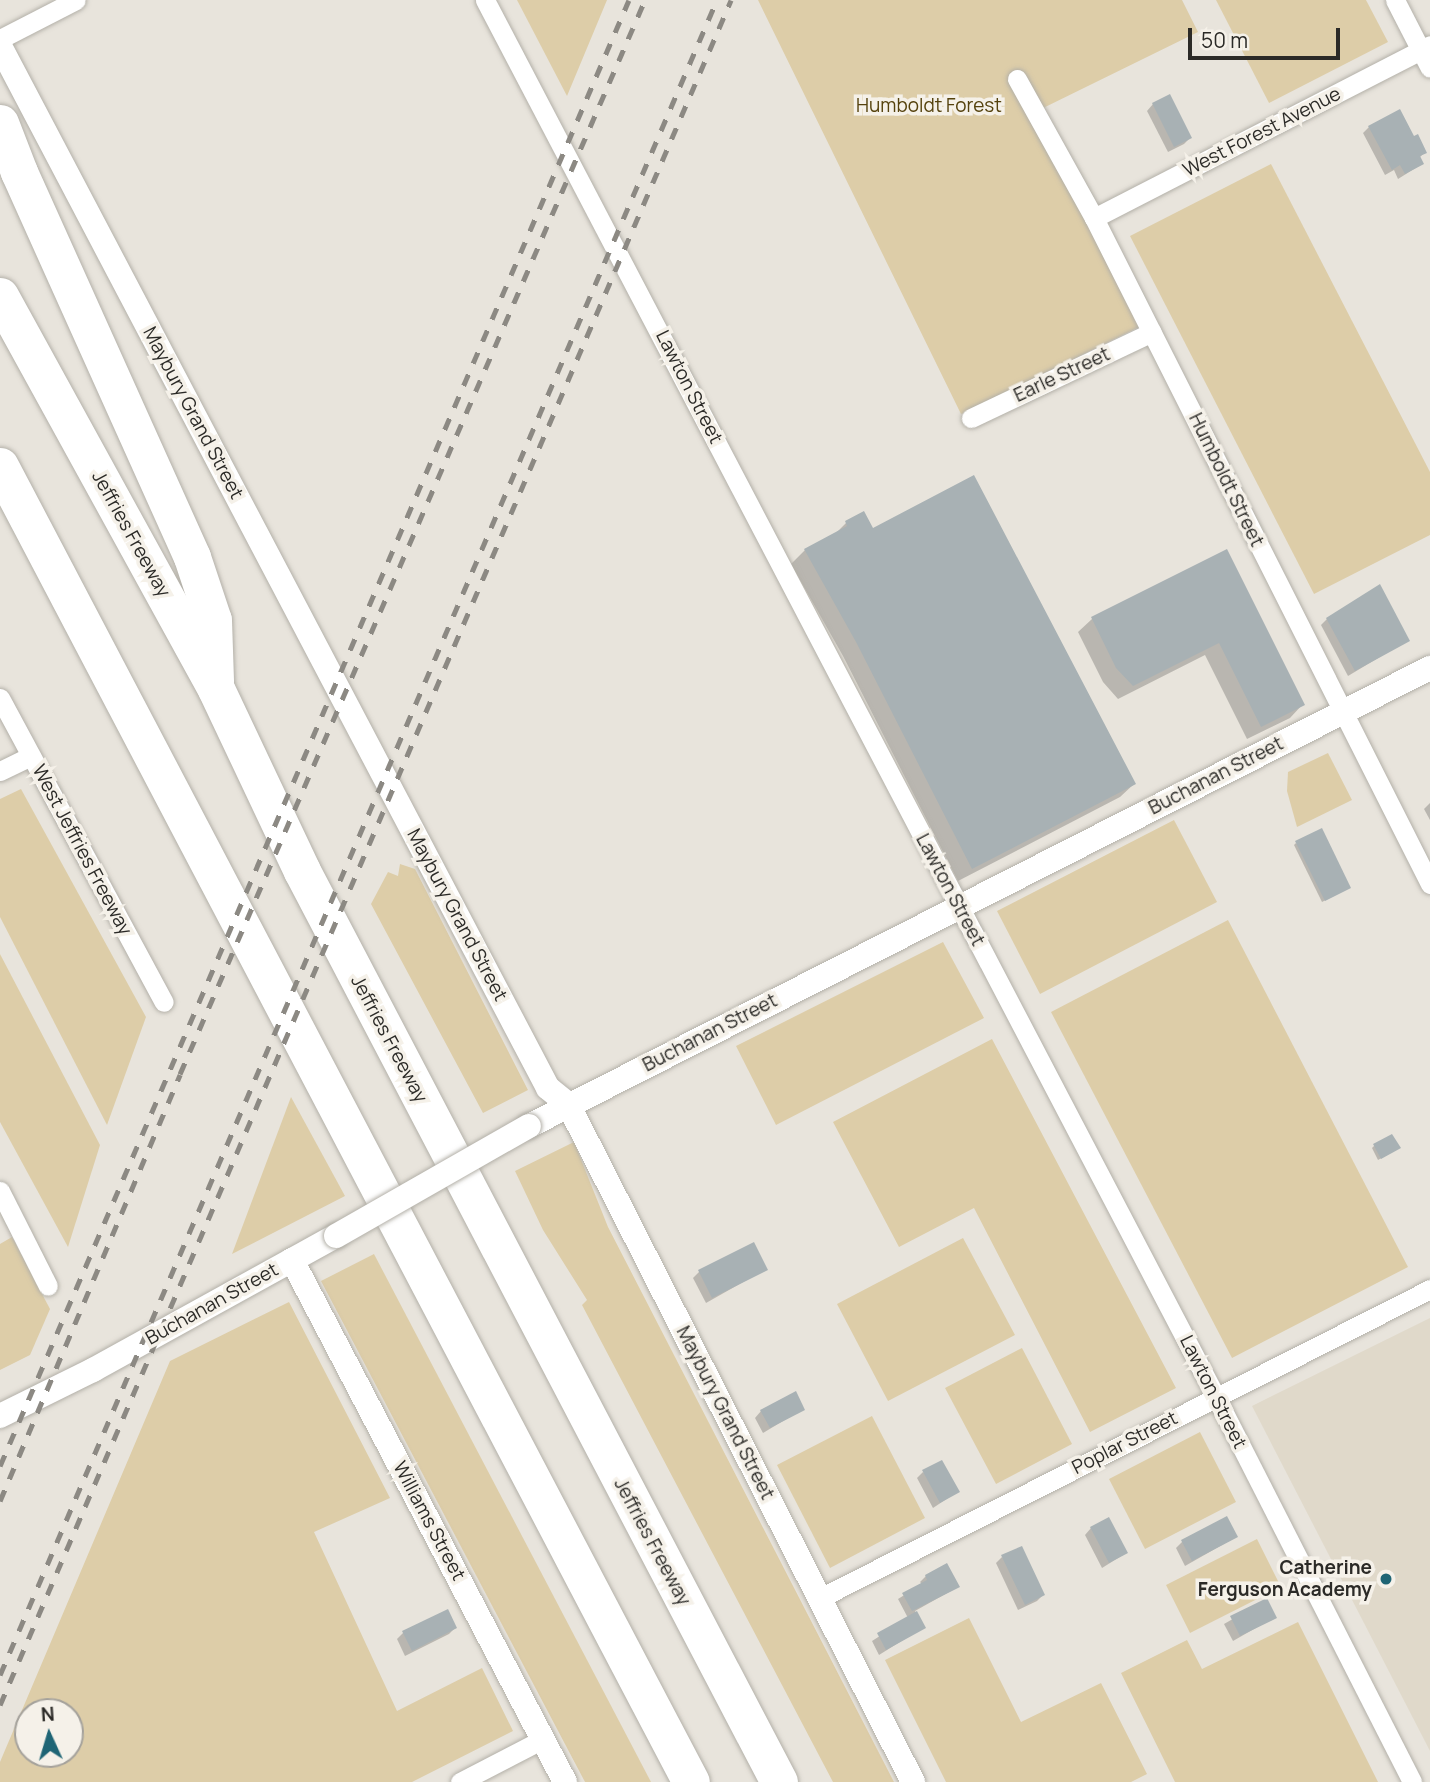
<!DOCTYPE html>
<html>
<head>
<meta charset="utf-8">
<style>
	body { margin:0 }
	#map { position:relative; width:1430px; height:1782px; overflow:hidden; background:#e8e4dc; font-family:Manrope,sans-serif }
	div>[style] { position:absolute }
	.built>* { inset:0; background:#e0d9ca }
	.green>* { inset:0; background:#ddcda8 }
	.shadow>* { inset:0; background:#0003 }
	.building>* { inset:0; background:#a8b1b4 }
	.roads { filter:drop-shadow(0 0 2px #b3b0a8) drop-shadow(0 0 2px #b3b0a8) }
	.minor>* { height:19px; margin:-9.5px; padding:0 9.5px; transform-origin:9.5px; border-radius:9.5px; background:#fff }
	.tertiary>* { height:24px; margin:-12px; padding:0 12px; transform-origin:12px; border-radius:12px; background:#fff }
	.motorway>* { height:37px; margin:-18.5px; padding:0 18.5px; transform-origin:18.5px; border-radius:18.5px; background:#fff }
	.rail>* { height:5px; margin-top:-2.5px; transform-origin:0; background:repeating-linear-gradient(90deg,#8c8983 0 12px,transparent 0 24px) }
	.bridges { filter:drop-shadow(0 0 2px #b3b0a8) drop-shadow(0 0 2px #b3b0a8) }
	.tertiary-bridge>* { height:24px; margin:-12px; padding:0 12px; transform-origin:12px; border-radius:12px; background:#fff }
	.dots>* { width:19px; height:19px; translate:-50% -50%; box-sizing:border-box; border:4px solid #f5f1e9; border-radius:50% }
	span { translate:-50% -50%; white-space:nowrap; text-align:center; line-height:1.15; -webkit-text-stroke:7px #f5f1e9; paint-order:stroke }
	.park-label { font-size:19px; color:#55420d }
	.street-label { font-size:19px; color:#2b2a27 }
	.poi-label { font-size:19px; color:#2b2a27; font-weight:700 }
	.right { translate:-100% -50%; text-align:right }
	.north { position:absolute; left:14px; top:1698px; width:70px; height:70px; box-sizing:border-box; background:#f5f1e9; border:2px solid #a4a19b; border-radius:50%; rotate:356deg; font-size:19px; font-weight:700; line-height:28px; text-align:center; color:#2b2a27 }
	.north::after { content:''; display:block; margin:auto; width:24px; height:32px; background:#1f6575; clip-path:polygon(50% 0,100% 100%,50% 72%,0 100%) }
	.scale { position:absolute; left:1188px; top:28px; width:152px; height:32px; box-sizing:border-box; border:4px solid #2b2a27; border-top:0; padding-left:9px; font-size:21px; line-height:24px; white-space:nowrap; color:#2b2a27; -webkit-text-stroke:5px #f5f1e9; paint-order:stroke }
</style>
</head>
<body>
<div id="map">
	<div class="built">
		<i style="clip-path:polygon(1430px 1318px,1430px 1751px,1252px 1406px)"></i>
	</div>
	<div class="green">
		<i style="clip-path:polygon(517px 0,607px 0,567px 96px)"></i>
		<i style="clip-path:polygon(1182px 0,1198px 32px,1035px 112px,1141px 326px,961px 414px,758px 0)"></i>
		<i style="clip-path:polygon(1216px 0,1366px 0,1388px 42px,1269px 103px)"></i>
		<i style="clip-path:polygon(1271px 164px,1430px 472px,1430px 535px,1314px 594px,1130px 236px)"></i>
		<i style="clip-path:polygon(1328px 753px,1352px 800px,1297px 827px,1287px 791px,1288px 772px)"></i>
		<i style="clip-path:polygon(21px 789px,146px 1017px,107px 1125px,0 917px,0 799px)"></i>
		<i style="clip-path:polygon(1174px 820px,1217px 902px,1040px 994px,997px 911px)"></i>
		<i style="clip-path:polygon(400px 864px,415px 869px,528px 1090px,483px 1113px,371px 904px,388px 872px,398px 876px)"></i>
		<i style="clip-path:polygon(1228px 920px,1408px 1267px,1232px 1358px,1051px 1012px)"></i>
		<i style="clip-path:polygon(943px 942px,984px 1018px,776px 1125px,736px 1046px)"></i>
		<i style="clip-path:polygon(0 954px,100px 1145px,68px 1247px,0 1122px)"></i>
		<i style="clip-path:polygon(992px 1039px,1176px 1388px,1090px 1432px,974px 1208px,899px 1247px,833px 1122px)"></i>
		<i style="clip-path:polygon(291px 1097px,345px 1196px,232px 1254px)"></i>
		<i style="clip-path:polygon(574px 1142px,608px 1227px,894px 1782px,833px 1782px,582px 1305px,587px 1300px,543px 1230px,515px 1171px)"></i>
		<i style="clip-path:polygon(12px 1237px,50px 1309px,30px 1355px,0 1370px,0 1244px)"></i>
		<i style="clip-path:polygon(963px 1238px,1015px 1335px,888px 1401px,837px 1304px)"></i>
		<i style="clip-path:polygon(374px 1254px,575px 1637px,651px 1782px,585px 1782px,321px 1281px)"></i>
		<i style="clip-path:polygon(evenodd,289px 1302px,390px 1498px,314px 1532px,397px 1711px,482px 1668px,513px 1731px,412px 1782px,0 1782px,0 1762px,170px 1361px,289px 1302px,70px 1712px,70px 1754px,28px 1754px,28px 1712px,70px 1712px)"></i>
		<i style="clip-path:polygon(1022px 1348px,1072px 1444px,996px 1484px,945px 1388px)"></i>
		<i style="clip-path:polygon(872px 1416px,925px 1518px,830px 1568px,777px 1465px)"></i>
		<i style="clip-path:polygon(1200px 1432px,1236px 1502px,1145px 1549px,1109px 1479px)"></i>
		<i style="clip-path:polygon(1257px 1539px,1281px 1587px,1190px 1633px,1166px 1585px)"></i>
		<i style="clip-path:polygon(969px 1618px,1021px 1722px,1101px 1683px,1147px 1774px,1131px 1782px,946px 1782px,885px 1660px)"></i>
		<i style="clip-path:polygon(1298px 1622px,1378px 1782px,1175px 1782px,1121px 1673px,1187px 1640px,1202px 1669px)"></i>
	</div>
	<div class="shadow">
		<i style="clip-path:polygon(1153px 104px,1190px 138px,1184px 144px,1168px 152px,1147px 111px)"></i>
		<i style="clip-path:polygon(1369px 127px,1413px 138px,1425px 152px,1419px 158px,1422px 164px,1398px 179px,1394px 170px,1385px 175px,1363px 133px)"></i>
		<i style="clip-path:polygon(846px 523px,873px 531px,1134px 784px,1120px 797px,958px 881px,843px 656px,791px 564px,805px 550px,834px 535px)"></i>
		<i style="clip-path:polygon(1226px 551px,1303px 704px,1290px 718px,1247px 739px,1205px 655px,1118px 699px,1103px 682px,1078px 632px,1092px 619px)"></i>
		<i style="clip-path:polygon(1327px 619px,1408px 640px,1348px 676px,1321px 625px)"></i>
		<i style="clip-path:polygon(1430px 803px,1430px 820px,1424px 809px)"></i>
		<i style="clip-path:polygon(1296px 843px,1349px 888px,1322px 902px,1294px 845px)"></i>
		<i style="clip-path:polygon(1374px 1146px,1396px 1150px,1378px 1160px,1372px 1148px)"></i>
		<i style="clip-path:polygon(766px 1269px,706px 1303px,693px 1278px,699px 1272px)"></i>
		<i style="clip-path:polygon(803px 1409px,763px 1433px,755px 1418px,761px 1411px)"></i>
		<i style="clip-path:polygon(923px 1472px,957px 1492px,933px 1508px,917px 1478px)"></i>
		<i style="clip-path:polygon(1091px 1528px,1126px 1553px,1102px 1568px,1085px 1535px)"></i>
		<i style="clip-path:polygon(1236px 1537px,1185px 1566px,1176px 1548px,1182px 1542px)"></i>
		<i style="clip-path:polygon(1002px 1557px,1043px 1595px,1037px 1601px,1018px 1610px,996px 1563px)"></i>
		<i style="clip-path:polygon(926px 1576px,958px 1587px,915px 1611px,924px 1627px,879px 1655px,872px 1641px,908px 1618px,898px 1599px,922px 1584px,920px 1582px)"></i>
		<i style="clip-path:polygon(1266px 1600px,1275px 1617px,1233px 1641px,1224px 1624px)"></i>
		<i style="clip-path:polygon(455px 1628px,449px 1634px,405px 1656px,397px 1639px,403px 1633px)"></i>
	</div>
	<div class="building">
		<i style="clip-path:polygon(1170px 94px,1192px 138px,1174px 147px,1152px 103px)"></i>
		<i style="clip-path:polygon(1400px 109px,1414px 136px,1418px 134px,1427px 153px,1420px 156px,1424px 164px,1405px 174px,1400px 165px,1392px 170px,1368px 126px)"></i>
		<i style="clip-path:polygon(974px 475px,1136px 784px,972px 869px,856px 642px,804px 549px,847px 526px,845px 521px,864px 511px,873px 528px)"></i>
		<i style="clip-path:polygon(1227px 549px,1305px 705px,1261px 727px,1219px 643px,1133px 686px,1116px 668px,1091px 617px)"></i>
		<i style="clip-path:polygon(1380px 584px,1410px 641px,1355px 671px,1326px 618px)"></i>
		<i style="clip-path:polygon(1322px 828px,1351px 888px,1325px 901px,1295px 841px)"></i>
		<i style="clip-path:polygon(1392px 1134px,1401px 1148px,1381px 1159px,1373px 1144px)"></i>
		<i style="clip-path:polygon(754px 1242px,768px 1270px,712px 1298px,698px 1270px)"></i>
		<i style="clip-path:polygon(796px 1391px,805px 1410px,770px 1428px,760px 1410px)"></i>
		<i style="clip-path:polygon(942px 1460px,960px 1492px,940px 1503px,922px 1470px)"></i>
		<i style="clip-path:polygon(1227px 1516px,1238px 1537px,1192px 1561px,1181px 1540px)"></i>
		<i style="clip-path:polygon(1109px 1517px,1128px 1553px,1109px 1563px,1090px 1527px)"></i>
		<i style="clip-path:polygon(1022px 1546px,1045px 1595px,1025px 1605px,1001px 1555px)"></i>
		<i style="clip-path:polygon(947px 1563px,960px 1587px,912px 1611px,902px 1593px,927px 1580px,925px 1575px)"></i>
		<i style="clip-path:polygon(1267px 1598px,1277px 1618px,1240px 1636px,1230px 1616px)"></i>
		<i style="clip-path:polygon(448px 1609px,457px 1628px,412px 1651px,402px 1631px)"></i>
		<i style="clip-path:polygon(917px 1611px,926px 1628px,886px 1650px,877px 1633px)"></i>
	</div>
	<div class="roads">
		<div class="minor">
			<i style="left:485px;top:0;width:1577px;rotate:62.38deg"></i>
			<i style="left:1216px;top:1397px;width:432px;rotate:63deg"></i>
			<i style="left:1395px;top:0;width:76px;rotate:62.8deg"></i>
			<i style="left:0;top:39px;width:85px;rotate:-27.2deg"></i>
			<i style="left:1017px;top:79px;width:159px;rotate:61deg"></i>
			<i style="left:1094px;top:218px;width:746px;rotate:63.23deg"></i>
			<i style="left:1094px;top:218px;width:378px;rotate:-27.2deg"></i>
			<i style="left:971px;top:418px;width:200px;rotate:-25.4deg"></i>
			<i style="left:0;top:698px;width:345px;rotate:61.7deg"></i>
			<i style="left:0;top:771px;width:34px;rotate:-26deg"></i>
			<i style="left:0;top:1191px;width:106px;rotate:63.2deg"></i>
			<i style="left:820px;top:1598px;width:684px;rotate:-26.86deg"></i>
			<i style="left:460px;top:1782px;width:93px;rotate:-27.4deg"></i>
		</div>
		<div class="tertiary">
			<i style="left:0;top:46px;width:1177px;rotate:62.26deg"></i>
			<i style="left:548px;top:1088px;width:26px;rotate:39deg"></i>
			<i style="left:568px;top:1104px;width:761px;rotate:63.03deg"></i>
			<i style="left:529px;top:1126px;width:1011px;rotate:-26.95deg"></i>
			<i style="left:292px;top:1260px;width:589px;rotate:62.39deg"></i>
			<i style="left:0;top:1416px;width:104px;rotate:-26.3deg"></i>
			<i style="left:93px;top:1370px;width:277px;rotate:-28.9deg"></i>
		</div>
		<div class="motorway">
			<i style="left:0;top:123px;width:53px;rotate:68.8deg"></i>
			<i style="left:19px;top:172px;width:422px;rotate:65.8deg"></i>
			<i style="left:192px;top:557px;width:66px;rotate:71.6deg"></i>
			<i style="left:213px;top:620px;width:61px;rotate:88.1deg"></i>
			<i style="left:0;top:296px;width:448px;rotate:61.2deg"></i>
			<i style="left:216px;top:689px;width:201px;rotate:64.7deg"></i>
			<i style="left:302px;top:871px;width:1028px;rotate:62.36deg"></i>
			<i style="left:0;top:466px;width:1486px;rotate:62.3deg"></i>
		</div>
	</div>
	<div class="rail">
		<i style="left:0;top:1466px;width:1595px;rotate:-66.78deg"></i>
		<i style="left:0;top:1501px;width:463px;rotate:-67.1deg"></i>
		<i style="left:180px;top:1074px;width:1170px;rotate:-66.59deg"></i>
		<i style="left:0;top:1675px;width:1822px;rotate:-66.83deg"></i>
		<i style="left:0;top:1705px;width:1855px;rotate:-66.79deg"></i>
	</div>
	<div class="bridges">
		<div class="tertiary-bridge">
			<i style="left:336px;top:1236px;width:222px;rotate:-29.7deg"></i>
		</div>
	</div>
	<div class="dots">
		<i style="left:1386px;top:1579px;background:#1f6575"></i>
	</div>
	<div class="park-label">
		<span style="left:929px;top:106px">Humboldt Forest</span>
	</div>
	<div class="street-label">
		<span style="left:1262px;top:132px;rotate:-27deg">West Forest Avenue</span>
		<span style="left:1062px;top:375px;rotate:-25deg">Earle Street</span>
		<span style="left:689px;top:387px;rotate:63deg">Lawton Street</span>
		<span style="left:193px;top:413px;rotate:62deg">Maybury Grand Street</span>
		<span style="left:1226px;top:480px;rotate:64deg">Humboldt Street</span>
		<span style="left:131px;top:534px;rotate:61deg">Jeffries Freeway</span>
		<span style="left:1216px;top:776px;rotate:-27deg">Buchanan Street</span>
		<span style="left:82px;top:850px;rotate:62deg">West Jeffries Freeway</span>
		<span style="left:950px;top:890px;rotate:62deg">Lawton Street</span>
		<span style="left:457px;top:915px;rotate:62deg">Maybury Grand Street</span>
		<span style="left:710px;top:1033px;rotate:-27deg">Buchanan Street</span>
		<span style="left:389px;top:1039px;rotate:62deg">Jeffries Freeway</span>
		<span style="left:212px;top:1304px;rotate:-29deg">Buchanan Street</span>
		<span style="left:1213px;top:1392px;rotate:63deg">Lawton Street</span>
		<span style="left:725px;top:1413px;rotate:63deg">Maybury Grand Street</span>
		<span style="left:1125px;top:1443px;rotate:-27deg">Poplar Street</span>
		<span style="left:429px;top:1521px;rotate:62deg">Williams Street</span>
		<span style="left:652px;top:1542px;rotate:62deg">Jeffries Freeway</span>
	</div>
	<div class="poi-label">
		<span class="right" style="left:1372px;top:1579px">Catherine<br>Ferguson Academy</span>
	</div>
	<div class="north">N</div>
	<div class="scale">50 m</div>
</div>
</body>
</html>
